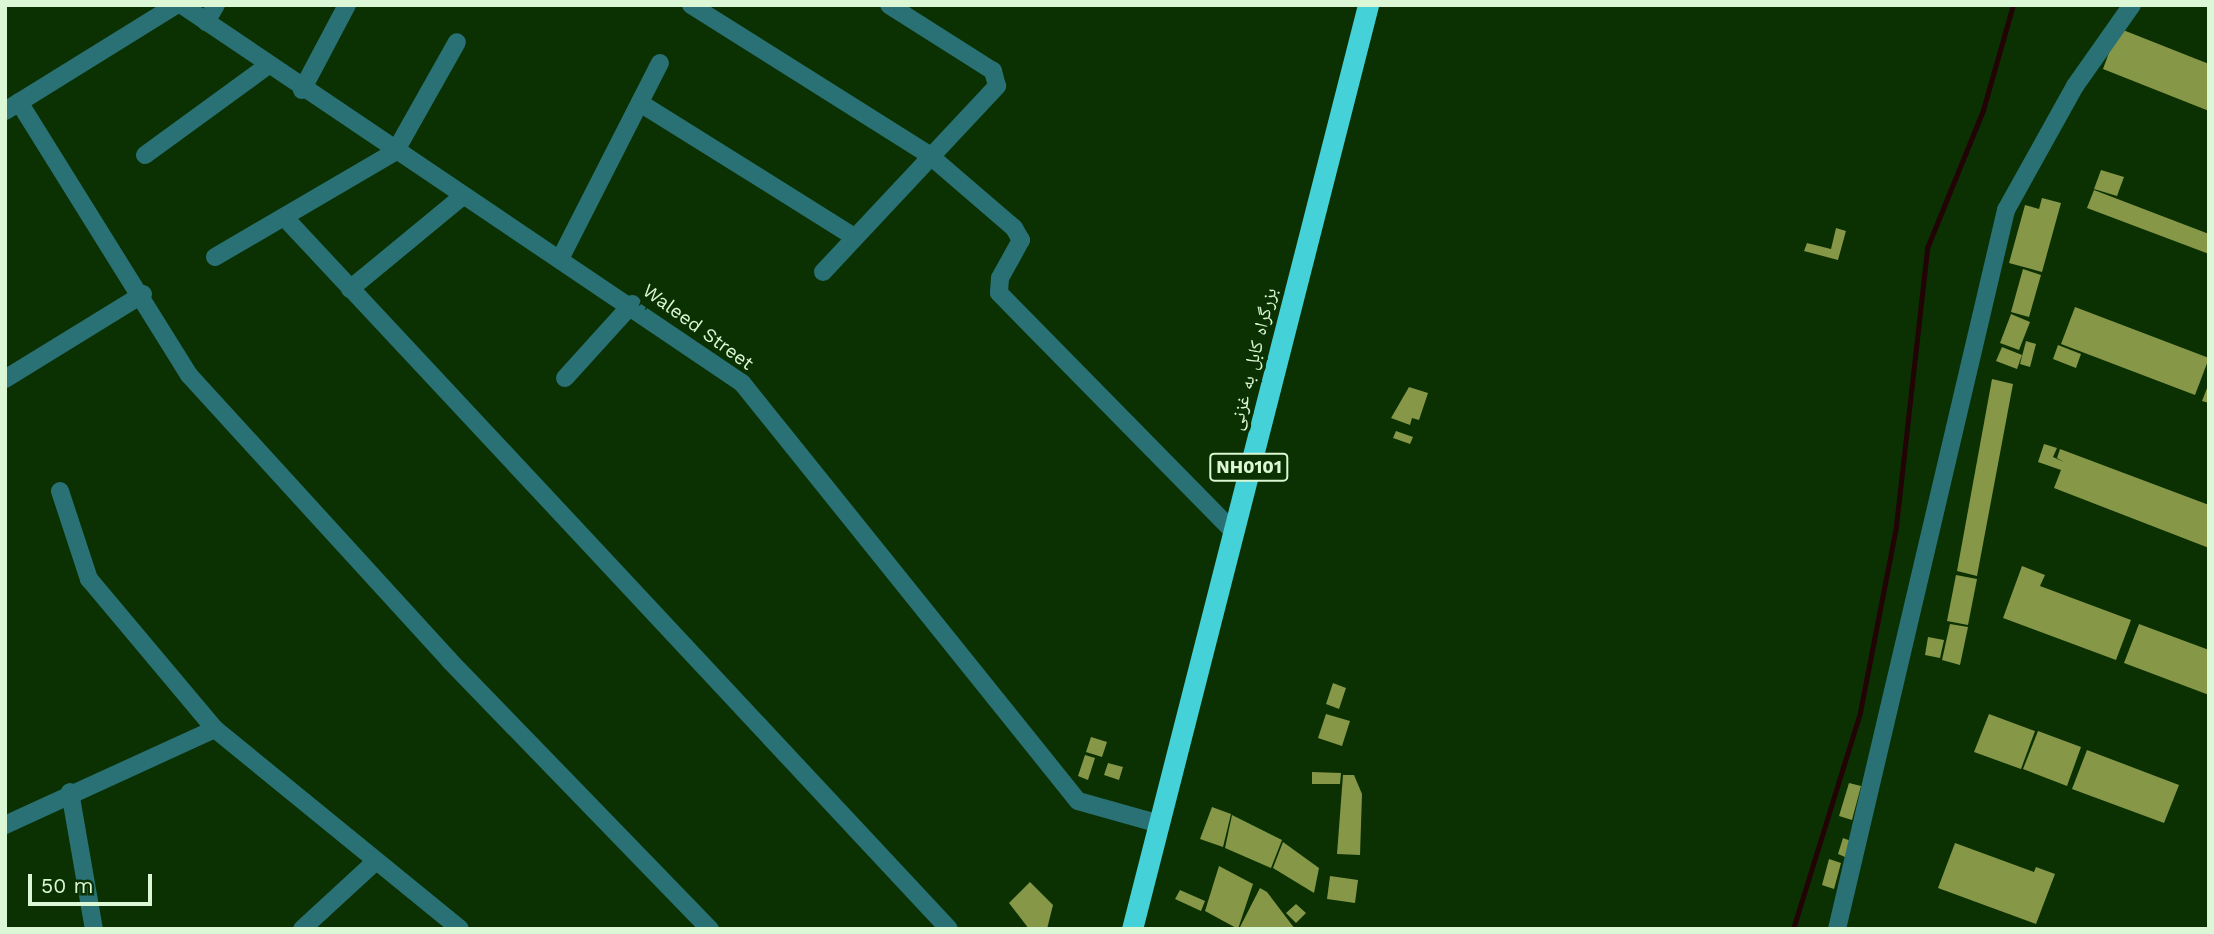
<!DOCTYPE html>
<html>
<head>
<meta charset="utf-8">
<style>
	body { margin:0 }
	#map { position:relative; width:2214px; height:934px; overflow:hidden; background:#0b3102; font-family:"Work Sans","Noto Naskh Arabic",sans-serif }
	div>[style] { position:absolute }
	.stream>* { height:5px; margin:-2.5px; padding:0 2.5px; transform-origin:2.5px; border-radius:2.5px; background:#220306 }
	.building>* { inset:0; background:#869748 }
	.minor>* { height:18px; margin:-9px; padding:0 9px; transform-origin:9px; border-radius:9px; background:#297175 }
	.highway>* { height:21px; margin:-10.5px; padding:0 10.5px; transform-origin:10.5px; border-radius:10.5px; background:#44d1d7 }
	span { translate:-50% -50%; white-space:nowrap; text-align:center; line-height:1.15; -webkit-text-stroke:7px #0b3102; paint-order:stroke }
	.shield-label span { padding:2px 5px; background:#0b3102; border:2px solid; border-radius:5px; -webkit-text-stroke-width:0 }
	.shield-label { font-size:18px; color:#dbf7d5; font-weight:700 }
	.street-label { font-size:19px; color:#dbf7d5 }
	.frame { position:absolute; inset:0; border:7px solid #dbf7d5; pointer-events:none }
	.scale { position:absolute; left:28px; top:874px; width:124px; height:32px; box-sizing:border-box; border:4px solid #dbf7d5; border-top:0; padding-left:9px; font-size:21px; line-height:24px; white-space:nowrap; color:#dbf7d5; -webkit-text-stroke:5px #0b3102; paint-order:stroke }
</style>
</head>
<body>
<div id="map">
	<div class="stream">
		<i style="left:1793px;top:929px;width:227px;rotate:-72.8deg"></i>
		<i style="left:1860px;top:712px;width:189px;rotate:-79deg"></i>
		<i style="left:1896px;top:526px;width:280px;rotate:-83.6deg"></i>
		<i style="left:1927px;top:248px;width:149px;rotate:-67.9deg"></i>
		<i style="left:1983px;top:110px;width:109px;rotate:-74.1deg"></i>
	</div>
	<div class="building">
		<i style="clip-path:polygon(2118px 28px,2209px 64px,2209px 111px,2103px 69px)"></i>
		<i style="clip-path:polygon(2101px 170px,2124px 177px,2117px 196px,2094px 189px)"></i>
		<i style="clip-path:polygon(2094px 190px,2209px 234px,2209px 254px,2087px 208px)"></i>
		<i style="clip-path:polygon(2042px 198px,2061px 203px,2042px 272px,2009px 263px,2025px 205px,2039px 209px)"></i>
		<i style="clip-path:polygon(1836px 228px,1846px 231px,1838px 260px,1804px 251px,1807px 243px,1831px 249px)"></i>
		<i style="clip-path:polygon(2023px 269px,2041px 275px,2029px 317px,2011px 312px)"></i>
		<i style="clip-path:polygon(2075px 307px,2209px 358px,2195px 395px,2061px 344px)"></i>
		<i style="clip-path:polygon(2011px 314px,2030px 322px,2019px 350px,2000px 343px)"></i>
		<i style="clip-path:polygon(2026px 341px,2036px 344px,2030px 367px,2020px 364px)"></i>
		<i style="clip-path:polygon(2058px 345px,2081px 354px,2076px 368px,2053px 359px)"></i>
		<i style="clip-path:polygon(2002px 347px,2022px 355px,2017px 369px,1996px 361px)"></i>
		<i style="clip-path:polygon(1992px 379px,2013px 384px,1977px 576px,1957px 571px)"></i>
		<i style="clip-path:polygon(2209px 383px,2209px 403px,2202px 401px)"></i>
		<i style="clip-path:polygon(1409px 387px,1428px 393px,1419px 420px,1412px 418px,1410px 425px,1391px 418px)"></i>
		<i style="clip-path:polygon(1396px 431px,1413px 437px,1410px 444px,1393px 438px)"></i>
		<i style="clip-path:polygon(2044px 444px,2057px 448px,2053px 457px,2064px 462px,2057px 458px,2060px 449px,2209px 505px,2209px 548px,2054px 488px,2061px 470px,2038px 462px)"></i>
		<i style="clip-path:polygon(2022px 566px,2045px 575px,2040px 586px,2131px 620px,2116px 660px,2003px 618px)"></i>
		<i style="clip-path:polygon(1956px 575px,1977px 579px,1968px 625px,1947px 621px)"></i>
		<i style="clip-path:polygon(1950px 624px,1968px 627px,1960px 665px,1942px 660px)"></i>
		<i style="clip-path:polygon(2139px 624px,2209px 650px,2209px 695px,2124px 663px)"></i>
		<i style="clip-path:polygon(1928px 637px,1944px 640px,1940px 658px,1925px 655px)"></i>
		<i style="clip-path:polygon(1333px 683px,1346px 688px,1339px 709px,1326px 704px)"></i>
		<i style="clip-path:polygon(1326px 714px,1350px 721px,1342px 746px,1318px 738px)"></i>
		<i style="clip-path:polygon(1989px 714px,2035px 731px,2021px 769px,1974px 752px)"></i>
		<i style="clip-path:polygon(2038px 731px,2081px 747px,2067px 786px,2023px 769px)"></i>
		<i style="clip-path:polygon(1091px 737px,1107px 742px,1102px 757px,1086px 752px)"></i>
		<i style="clip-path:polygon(2087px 750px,2179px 785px,2164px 823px,2072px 789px)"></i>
		<i style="clip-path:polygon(1085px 755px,1095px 758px,1088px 780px,1078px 776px)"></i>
		<i style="clip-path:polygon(1108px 763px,1123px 767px,1119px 780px,1104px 775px)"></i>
		<i style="clip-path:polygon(1312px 772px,1341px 773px,1340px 784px,1312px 784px)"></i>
		<i style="clip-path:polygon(1343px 775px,1354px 775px,1362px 794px,1360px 855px,1337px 854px)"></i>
		<i style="clip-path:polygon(1849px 783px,1861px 786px,1852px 820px,1839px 816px)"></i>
		<i style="clip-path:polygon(1212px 807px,1231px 814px,1223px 847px,1200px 839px)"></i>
		<i style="clip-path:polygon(1232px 815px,1282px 840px,1271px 868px,1225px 848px)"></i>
		<i style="clip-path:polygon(1843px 838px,1851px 841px,1845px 857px,1838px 854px)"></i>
		<i style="clip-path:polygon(1283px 842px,1319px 868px,1314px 893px,1273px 868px)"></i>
		<i style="clip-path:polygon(1955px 843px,2034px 872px,2036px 867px,2055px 874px,2036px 924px,1938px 888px)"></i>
		<i style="clip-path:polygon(1829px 859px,1841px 863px,1834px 889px,1822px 885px)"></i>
		<i style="clip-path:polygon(1219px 866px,1253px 884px,1238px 929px,1205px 911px)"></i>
		<i style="clip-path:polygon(1330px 876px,1358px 880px,1355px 903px,1327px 899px)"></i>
		<i style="clip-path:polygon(1030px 882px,1053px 905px,1047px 929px,1029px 929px,1009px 903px)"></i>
		<i style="clip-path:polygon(1260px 888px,1267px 892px,1295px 929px,1239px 929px)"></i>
		<i style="clip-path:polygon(1180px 890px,1205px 901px,1201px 911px,1175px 899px)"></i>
		<i style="clip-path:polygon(1296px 904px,1306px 913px,1296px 923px,1286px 913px)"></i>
	</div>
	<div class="minor">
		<i style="left:182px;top:5px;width:676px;rotate:34.02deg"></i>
		<i style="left:742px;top:383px;width:536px;rotate:51.21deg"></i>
		<i style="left:1078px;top:801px;width:85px;rotate:15.7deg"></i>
		<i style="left:691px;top:5px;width:280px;rotate:32.2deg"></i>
		<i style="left:928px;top:154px;width:113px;rotate:40.7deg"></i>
		<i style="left:1014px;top:228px;width:14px;rotate:60deg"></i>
		<i style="left:1021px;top:240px;width:43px;rotate:118.9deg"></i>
		<i style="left:1000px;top:278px;width:15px;rotate:94deg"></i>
		<i style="left:999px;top:293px;width:334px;rotate:45.5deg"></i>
		<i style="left:206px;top:22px;width:20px;rotate:-60deg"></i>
		<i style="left:302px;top:90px;width:96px;rotate:-62.1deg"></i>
		<i style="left:19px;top:102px;width:322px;rotate:58.1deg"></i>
		<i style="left:189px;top:375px;width:386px;rotate:47.6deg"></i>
		<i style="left:449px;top:660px;width:375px;rotate:45.9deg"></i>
		<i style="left:640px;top:103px;width:251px;rotate:32deg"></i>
		<i style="left:5px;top:111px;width:201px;rotate:-31.8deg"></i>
		<i style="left:145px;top:155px;width:151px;rotate:-36.1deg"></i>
		<i style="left:286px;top:219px;width:971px;rotate:46.96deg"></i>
		<i style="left:215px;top:257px;width:208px;rotate:-30.3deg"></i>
		<i style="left:395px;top:152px;width:126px;rotate:-60.6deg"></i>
		<i style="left:560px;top:259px;width:220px;rotate:-63deg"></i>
		<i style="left:823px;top:272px;width:255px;rotate:-46.9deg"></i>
		<i style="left:997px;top:86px;width:16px;rotate:-105deg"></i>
		<i style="left:993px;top:71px;width:123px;rotate:-147.6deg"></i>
		<i style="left:350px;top:289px;width:146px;rotate:-39.5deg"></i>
		<i style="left:565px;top:378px;width:100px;rotate:-47.8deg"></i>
		<i style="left:5px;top:379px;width:162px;rotate:-31.6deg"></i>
		<i style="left:60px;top:491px;width:93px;rotate:71.8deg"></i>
		<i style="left:89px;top:579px;width:196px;rotate:50deg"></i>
		<i style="left:215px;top:729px;width:316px;rotate:39.2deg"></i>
		<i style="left:70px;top:792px;width:139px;rotate:80.1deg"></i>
		<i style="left:5px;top:825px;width:231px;rotate:-24.6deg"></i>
		<i style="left:302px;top:929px;width:100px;rotate:-42.6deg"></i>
		<i style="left:1837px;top:929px;width:739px;rotate:-76.77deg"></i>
		<i style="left:2006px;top:210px;width:142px;rotate:-60.9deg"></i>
		<i style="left:2075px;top:86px;width:99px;rotate:-54.9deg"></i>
	</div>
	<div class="highway">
		<i style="left:1132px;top:929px;width:954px;rotate:-75.67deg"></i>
	</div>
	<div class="shield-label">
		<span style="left:1249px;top:467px">NH0101</span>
	</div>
	<div class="street-label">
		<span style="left:698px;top:327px;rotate:36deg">Waleed Street</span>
		<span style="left:1253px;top:359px;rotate:-76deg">بزرگراه کابل به غزنی</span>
	</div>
	<div class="frame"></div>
	<div class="scale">50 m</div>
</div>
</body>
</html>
